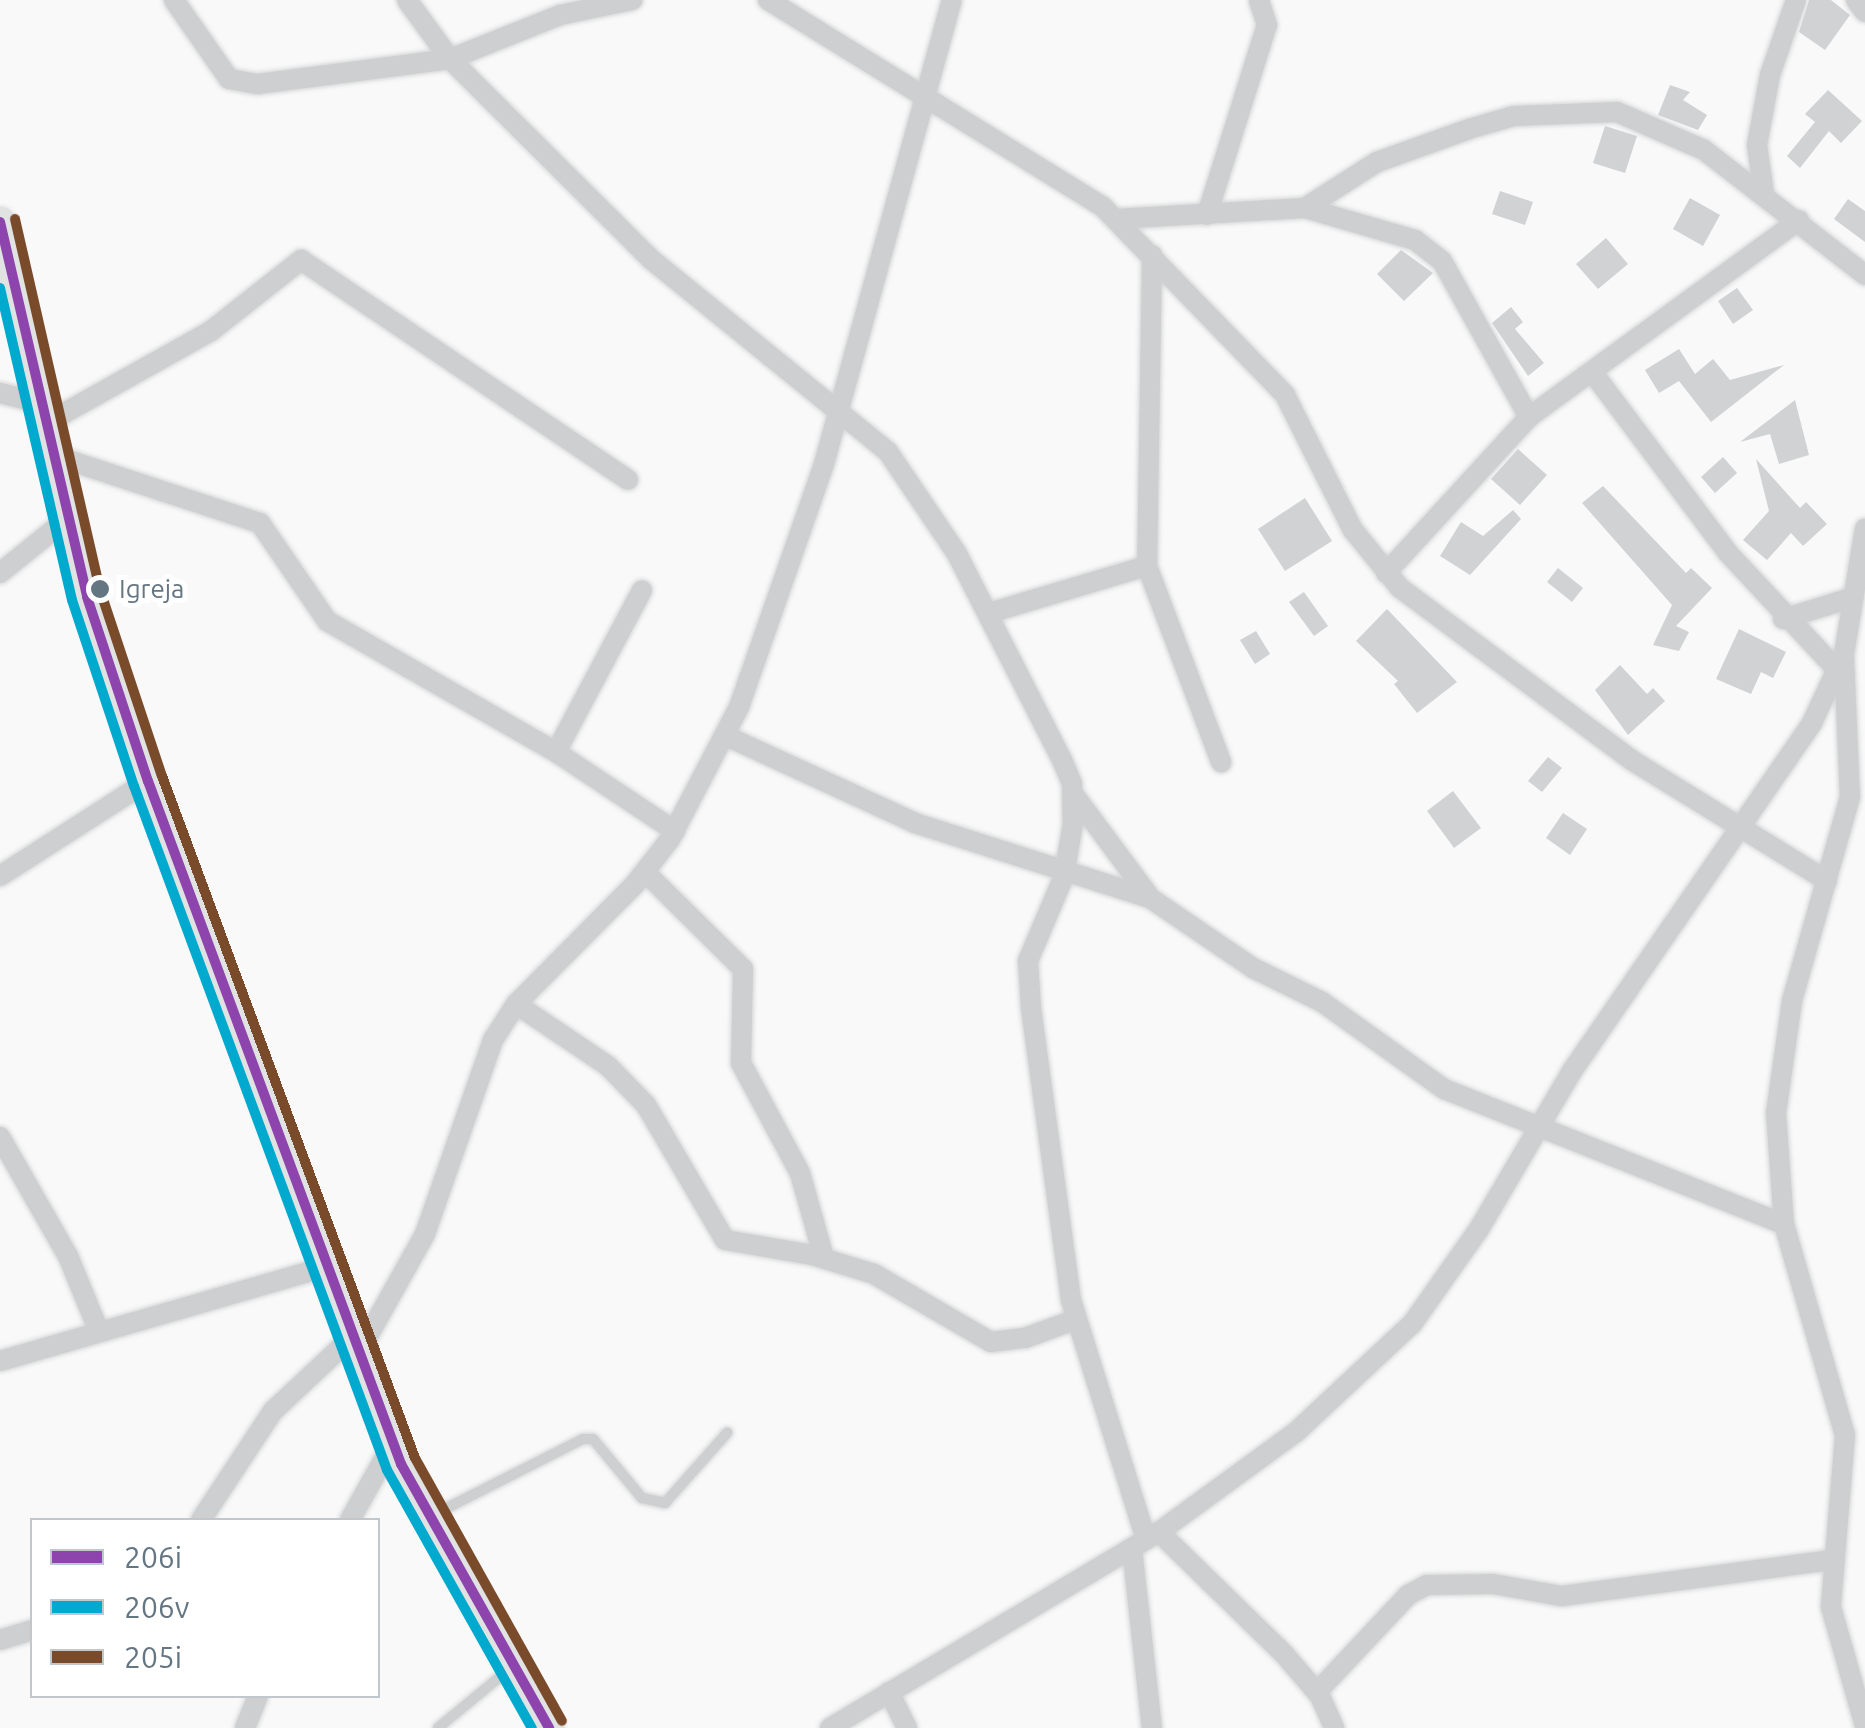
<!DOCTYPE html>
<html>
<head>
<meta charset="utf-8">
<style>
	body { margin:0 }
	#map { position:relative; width:1865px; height:1728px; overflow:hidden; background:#f9f9f9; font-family:Ubuntu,sans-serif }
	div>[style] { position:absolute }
	.building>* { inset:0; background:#d0d2d3 }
	.roads { filter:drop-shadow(0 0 2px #d5d6d7) drop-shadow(0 0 2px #d5d6d7) }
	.lane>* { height:10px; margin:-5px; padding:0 5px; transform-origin:5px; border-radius:5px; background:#cecfd0 }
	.street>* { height:20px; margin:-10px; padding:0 10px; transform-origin:10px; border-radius:10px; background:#cecfd0 }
	.secondary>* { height:28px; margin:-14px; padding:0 14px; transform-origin:14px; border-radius:14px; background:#e1e2e2 }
	.bus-1>* { height:10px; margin:-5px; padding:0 5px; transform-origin:5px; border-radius:5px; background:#8e44ad }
	.bus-2>* { height:10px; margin:-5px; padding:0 5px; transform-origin:5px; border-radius:5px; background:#00a9ce }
	.bus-3>* { height:10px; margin:-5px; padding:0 5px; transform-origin:5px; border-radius:5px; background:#7a4b2a }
	.dots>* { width:28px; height:28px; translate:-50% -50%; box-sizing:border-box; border:5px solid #fff; border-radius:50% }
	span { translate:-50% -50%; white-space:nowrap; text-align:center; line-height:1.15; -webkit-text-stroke:10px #fff; paint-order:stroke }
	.bus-label { font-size:26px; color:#657683 }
	.left { translate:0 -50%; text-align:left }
	.legend { position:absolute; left:30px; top:1518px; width:350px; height:180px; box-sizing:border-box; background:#fff; border:2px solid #c1c8cd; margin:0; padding:12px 18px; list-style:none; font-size:30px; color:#657683 }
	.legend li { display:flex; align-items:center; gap:20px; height:50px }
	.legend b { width:50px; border:2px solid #c1c8cd }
</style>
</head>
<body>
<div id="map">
	<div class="building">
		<i style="clip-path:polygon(1809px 0,1831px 0,1850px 15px,1825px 50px,1799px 32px)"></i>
		<i style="clip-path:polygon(1670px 85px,1690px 92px,1683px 100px,1707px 115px,1698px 130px,1658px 115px)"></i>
		<i style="clip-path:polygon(1828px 90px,1862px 121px,1841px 143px,1829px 131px,1800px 168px,1787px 156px,1815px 122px,1805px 114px)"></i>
		<i style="clip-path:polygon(1605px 126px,1637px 136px,1625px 173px,1593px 163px)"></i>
		<i style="clip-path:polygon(1500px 191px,1533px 202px,1525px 225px,1492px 214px)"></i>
		<i style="clip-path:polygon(1690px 198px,1720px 215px,1703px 246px,1673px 229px)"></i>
		<i style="clip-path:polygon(1848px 199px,1865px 211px,1865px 242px,1834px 219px)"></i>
		<i style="clip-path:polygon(1606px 238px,1628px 264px,1598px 289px,1576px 264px)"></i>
		<i style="clip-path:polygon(1401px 250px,1433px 273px,1404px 301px,1377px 274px)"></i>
		<i style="clip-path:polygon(1737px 288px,1753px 310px,1733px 324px,1718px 301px)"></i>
		<i style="clip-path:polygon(1511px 307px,1523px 322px,1515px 329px,1544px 363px,1528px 376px,1492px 323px)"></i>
		<i style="clip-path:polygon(1679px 349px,1695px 374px,1713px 359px,1730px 380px,1784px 365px,1711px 422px,1679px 381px,1659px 393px,1645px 370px)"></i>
		<i style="clip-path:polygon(1795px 400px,1809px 455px,1779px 464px,1770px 434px,1740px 442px)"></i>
		<i style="clip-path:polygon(1518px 449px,1547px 475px,1520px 505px,1491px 479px)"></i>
		<i style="clip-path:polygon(1723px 457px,1737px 473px,1715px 493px,1701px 477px)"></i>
		<i style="clip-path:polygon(1756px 459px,1800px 508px,1806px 502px,1827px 524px,1803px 546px,1791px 533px,1767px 560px,1743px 540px,1769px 511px)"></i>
		<i style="clip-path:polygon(1603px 486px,1686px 573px,1691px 568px,1712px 588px,1676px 626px,1689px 632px,1679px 651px,1653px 645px,1672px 605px,1582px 503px)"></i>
		<i style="clip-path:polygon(1305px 498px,1332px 541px,1285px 571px,1258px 529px)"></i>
		<i style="clip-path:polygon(1513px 510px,1521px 519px,1470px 575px,1440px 556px,1461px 522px,1483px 536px)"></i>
		<i style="clip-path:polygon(1558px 568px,1583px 588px,1572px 602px,1547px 582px)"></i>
		<i style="clip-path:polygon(1304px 592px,1328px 626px,1314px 636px,1289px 602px)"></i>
		<i style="clip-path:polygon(1387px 609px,1457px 682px,1417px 713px,1394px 684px,1398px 681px,1356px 641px)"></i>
		<i style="clip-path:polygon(1739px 629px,1786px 652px,1773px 678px,1761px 672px,1751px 694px,1716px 679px)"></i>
		<i style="clip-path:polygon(1256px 631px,1270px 654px,1255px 664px,1240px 640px)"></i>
		<i style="clip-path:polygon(1620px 665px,1647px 694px,1653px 688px,1665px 701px,1628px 735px,1595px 690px)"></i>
		<i style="clip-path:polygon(1548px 757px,1562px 768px,1542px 792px,1528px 781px)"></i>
		<i style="clip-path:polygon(1453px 791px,1481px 828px,1454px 848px,1427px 811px)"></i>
		<i style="clip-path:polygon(1563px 813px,1587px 829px,1570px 855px,1546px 838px)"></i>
	</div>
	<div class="roads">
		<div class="lane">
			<i style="left:431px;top:1516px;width:170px;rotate:-26.9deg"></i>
			<i style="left:583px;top:1439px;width:10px"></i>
			<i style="left:593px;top:1439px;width:77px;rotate:50.3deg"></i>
			<i style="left:642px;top:1498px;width:24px;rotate:12deg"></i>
			<i style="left:665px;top:1503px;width:94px;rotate:-48.5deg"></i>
			<i style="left:438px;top:1728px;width:97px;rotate:-39.6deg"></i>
		</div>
		<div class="street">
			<i style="left:174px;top:0;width:96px;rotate:55.2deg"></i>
			<i style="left:229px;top:79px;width:29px;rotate:10deg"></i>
			<i style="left:258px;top:84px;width:194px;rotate:-7.4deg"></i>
			<i style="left:450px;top:59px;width:118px;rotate:-21.8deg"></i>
			<i style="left:560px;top:15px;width:74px;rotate:-11.8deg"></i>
			<i style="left:407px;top:0;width:73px;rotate:53.9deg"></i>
			<i style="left:450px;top:59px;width:285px;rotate:44.9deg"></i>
			<i style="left:652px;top:260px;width:304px;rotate:39.1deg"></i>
			<i style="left:888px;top:452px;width:123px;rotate:55.9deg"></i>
			<i style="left:957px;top:554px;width:231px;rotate:63deg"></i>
			<i style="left:1062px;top:760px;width:26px;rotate:67deg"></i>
			<i style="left:1072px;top:784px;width:39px;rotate:89deg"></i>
			<i style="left:1073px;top:823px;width:54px;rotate:99.6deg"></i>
			<i style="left:1064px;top:876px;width:92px;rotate:113deg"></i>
			<i style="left:1028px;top:961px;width:47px;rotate:86.3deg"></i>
			<i style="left:1031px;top:1008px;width:295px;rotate:82.2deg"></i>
			<i style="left:1071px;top:1300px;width:251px;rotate:72.6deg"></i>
			<i style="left:768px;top:0;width:394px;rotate:31.7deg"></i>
			<i style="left:1103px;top:207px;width:262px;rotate:45.9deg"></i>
			<i style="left:1285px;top:395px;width:151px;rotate:63.3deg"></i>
			<i style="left:1353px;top:530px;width:75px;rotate:51deg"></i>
			<i style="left:1400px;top:588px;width:290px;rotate:36.6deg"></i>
			<i style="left:1633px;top:761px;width:228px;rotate:31.7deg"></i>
			<i style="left:1856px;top:0;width:15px;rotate:53deg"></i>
			<i style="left:1764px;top:194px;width:49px;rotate:-98.1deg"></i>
			<i style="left:1757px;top:145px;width:71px;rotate:-79.5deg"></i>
			<i style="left:1770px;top:75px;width:79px;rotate:-70.9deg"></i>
			<i style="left:1305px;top:208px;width:85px;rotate:-32.6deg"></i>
			<i style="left:1377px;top:162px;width:98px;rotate:-19.7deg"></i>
			<i style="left:1469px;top:129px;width:47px;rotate:-16.1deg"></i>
			<i style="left:1514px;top:116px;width:103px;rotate:-2.2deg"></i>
			<i style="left:1617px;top:112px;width:95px;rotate:23.6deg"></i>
			<i style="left:1704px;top:150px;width:204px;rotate:37.8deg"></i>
			<i style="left:1207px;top:215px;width:199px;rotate:-72.5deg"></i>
			<i style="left:1267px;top:25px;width:26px;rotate:-108deg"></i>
			<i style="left:1115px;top:219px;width:190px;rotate:-3.3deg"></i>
			<i style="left:1305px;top:208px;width:115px;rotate:16.2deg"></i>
			<i style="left:1415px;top:240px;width:34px;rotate:38deg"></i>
			<i style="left:1442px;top:261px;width:179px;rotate:60.9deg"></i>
			<i style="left:1152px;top:255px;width:311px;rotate:90.9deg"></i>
			<i style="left:1147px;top:566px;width:210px;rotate:69.3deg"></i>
			<i style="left:1593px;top:373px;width:225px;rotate:53.1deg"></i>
			<i style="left:1728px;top:553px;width:158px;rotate:47deg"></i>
			<i style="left:0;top:393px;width:38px;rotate:14deg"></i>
			<i style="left:43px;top:425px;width:193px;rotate:-29.2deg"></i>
			<i style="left:211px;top:331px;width:115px;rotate:-38.3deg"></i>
			<i style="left:301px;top:260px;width:394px;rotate:33.9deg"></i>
			<i style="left:50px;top:454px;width:221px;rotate:18.2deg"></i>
			<i style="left:260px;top:523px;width:119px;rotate:55.6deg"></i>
			<i style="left:327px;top:621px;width:264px;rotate:29.8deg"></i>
			<i style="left:556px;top:752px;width:143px;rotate:33.6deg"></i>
			<i style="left:0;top:573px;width:86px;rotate:-38.9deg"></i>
			<i style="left:1386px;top:573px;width:212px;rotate:-47.5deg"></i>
			<i style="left:1529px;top:417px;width:334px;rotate:-36.1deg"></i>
			<i style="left:989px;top:613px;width:165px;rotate:-16.6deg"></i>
			<i style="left:1783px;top:619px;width:74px;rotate:-17.2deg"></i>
			<i style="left:1844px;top:656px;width:141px;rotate:87.6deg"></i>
			<i style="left:1850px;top:797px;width:212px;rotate:105.9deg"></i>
			<i style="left:1792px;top:1001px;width:113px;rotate:98.1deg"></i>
			<i style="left:1776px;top:1113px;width:111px;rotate:85.9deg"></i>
			<i style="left:1784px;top:1224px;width:220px;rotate:73.9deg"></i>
			<i style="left:1845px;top:1435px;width:173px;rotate:94.7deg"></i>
			<i style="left:1831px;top:1607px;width:124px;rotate:74.1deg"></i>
			<i style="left:726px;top:736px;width:208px;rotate:24.7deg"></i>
			<i style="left:915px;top:823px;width:247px;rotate:17.7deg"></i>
			<i style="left:1150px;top:898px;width:125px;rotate:34.2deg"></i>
			<i style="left:1253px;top:968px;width:77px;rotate:26.2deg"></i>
			<i style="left:1322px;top:1002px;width:150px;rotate:35.5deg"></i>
			<i style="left:1444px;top:1089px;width:366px;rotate:21.7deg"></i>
			<i style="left:556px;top:752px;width:183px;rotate:-62deg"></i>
			<i style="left:1074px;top:795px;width:126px;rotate:53.4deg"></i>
			<i style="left:645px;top:872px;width:138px;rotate:44.7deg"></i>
			<i style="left:743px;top:969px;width:94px;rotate:91.2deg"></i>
			<i style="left:741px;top:1063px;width:125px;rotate:61.8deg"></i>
			<i style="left:800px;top:1173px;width:88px;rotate:74.2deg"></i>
			<i style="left:0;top:876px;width:176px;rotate:-32.7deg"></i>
			<i style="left:516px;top:1004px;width:111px;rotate:34deg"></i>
			<i style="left:608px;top:1066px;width:54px;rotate:45.7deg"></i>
			<i style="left:646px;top:1105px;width:156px;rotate:59.7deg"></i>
			<i style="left:725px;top:1240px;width:88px;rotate:9.8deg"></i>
			<i style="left:812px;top:1255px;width:65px;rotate:17deg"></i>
			<i style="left:874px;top:1274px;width:135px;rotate:30.2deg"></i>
			<i style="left:991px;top:1342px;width:34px;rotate:-7deg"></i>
			<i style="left:1025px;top:1338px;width:55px;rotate:-20.1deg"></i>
			<i style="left:0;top:1137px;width:137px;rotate:60.3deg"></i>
			<i style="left:68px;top:1256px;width:79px;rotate:67.7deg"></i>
			<i style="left:358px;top:1354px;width:137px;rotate:-60.8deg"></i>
			<i style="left:425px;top:1234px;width:206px;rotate:-70.7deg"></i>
			<i style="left:493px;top:1040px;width:43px;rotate:-57.4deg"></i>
			<i style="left:516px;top:1004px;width:169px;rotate:-45.2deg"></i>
			<i style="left:635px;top:884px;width:57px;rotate:-52.1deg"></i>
			<i style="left:670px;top:839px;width:149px;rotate:-62.4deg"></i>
			<i style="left:739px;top:707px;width:257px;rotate:-70.7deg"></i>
			<i style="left:824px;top:464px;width:481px;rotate:-74.6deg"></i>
			<i style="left:0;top:1361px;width:339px;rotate:-16.1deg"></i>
			<i style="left:201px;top:1520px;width:131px;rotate:-56.6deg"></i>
			<i style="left:273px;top:1411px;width:108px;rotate:-43.1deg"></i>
			<i style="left:350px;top:1520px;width:88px;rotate:-60.8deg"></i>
			<i style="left:1159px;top:1532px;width:175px;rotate:44.3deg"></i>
			<i style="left:1284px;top:1654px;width:55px;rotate:49.4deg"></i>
			<i style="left:1320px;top:1696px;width:35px;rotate:66deg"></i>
			<i style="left:1132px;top:1548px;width:181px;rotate:83.7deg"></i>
			<i style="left:0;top:1640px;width:34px;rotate:-17deg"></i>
			<i style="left:889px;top:1692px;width:40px;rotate:63.4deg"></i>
			<i style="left:1317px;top:1692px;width:133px;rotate:-46.8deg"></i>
			<i style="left:1408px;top:1595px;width:21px;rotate:-28deg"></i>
			<i style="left:1427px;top:1585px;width:66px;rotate:-0.9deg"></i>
			<i style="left:1493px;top:1584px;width:70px;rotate:9.9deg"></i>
			<i style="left:1562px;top:1596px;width:271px;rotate:-7.6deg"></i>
			<i style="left:245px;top:1728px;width:35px;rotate:-68deg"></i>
			<i style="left:830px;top:1728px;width:383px;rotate:-30.8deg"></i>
			<i style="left:1159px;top:1532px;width:170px;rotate:-36.1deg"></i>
			<i style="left:1296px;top:1432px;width:158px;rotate:-43deg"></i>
			<i style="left:1412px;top:1324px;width:116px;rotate:-54.8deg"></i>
			<i style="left:1479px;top:1229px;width:183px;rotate:-59.5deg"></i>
			<i style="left:1572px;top:1071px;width:423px;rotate:-55.4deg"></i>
			<i style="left:1812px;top:723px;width:76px;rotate:-65.1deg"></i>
			<i style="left:1844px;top:654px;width:127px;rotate:-80.5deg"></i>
		</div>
		<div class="secondary">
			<i style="left:0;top:222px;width:385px;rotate:76.9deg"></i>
			<i style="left:87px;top:597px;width:194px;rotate:71.7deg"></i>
			<i style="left:148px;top:781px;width:728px;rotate:69.67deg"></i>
			<i style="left:401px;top:1464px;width:303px;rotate:60.7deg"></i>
		</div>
	</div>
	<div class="bus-1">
		<i style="left:0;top:222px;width:385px;rotate:76.9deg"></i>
		<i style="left:87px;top:597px;width:194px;rotate:71.7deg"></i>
		<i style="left:148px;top:781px;width:728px;rotate:69.67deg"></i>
		<i style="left:401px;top:1464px;width:303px;rotate:60.7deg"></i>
	</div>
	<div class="bus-2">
		<i style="left:0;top:288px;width:320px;rotate:77deg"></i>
		<i style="left:72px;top:600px;width:196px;rotate:71.6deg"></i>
		<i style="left:134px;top:786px;width:729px;rotate:69.7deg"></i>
		<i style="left:387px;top:1470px;width:296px;rotate:60.7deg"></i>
	</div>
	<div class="bus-3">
		<i style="left:15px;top:219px;width:384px;rotate:77.1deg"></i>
		<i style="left:101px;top:593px;width:193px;rotate:71.6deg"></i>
		<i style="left:162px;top:776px;width:727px;rotate:69.65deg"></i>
		<i style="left:415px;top:1458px;width:301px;rotate:60.8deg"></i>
	</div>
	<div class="dots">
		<i style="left:100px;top:589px;background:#657683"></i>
	</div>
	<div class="bus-label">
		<span class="left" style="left:119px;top:589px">Igreja</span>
	</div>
	<ul class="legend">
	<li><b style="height:12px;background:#8e44ad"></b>206i</li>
	<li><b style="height:12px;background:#00a9ce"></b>206v</li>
	<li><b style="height:12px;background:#7a4b2a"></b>205i</li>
	</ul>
</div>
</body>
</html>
